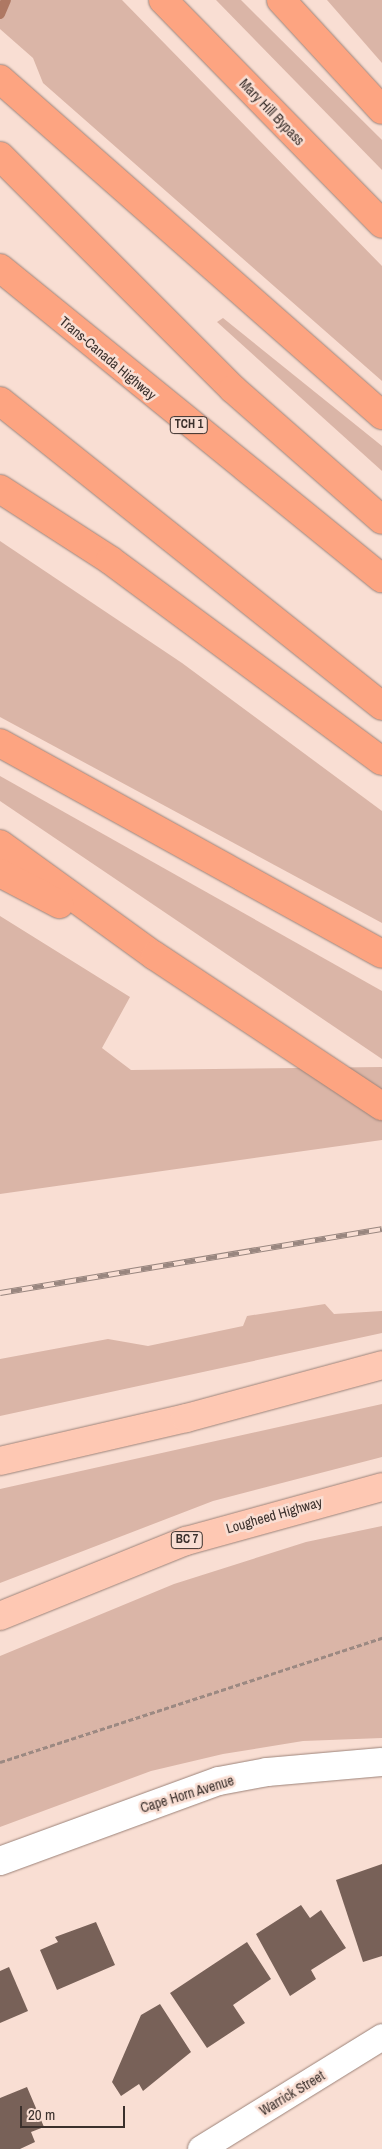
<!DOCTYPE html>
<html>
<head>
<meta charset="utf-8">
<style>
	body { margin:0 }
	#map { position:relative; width:382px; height:2149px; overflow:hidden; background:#f9ded3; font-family:"Archivo Narrow",sans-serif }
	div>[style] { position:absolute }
	.green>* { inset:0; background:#dab5a7 }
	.stream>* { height:10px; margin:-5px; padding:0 5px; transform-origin:5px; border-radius:5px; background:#ae7863 }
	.building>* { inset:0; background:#786158 }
	.path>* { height:3px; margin-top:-1.5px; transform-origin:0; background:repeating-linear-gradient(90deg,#9c8982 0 5px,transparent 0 7.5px) }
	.roads { filter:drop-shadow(0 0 1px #9c8379) drop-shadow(0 0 1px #9c8379) }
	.minor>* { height:26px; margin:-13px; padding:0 13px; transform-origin:13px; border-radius:13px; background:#fff }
	.tertiary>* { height:28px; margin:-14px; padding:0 14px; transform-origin:14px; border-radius:14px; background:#fff }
	.primary>* { height:28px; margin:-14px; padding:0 14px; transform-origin:14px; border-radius:14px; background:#fec8b3 }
	.motorway>* { height:28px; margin:-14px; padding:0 14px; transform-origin:14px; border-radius:14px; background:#fda481 }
	.rail>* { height:5.5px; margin-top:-2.75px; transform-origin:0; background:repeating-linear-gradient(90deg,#f9ded3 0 11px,#99867f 0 22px); box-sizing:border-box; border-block:1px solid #99867f }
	span { translate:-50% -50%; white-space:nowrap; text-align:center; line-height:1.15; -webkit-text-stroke:5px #f9ded3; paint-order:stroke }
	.shield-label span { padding:1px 4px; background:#f9ded3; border:1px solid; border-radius:4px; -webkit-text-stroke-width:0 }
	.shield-label { font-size:12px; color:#3b302c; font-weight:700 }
	.street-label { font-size:14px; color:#3b302c }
	.scale { position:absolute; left:20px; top:2106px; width:105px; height:22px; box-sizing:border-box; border:2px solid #3b302c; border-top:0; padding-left:6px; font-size:15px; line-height:18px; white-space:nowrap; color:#3b302c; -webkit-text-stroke:4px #f9ded3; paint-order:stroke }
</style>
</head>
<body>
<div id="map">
	<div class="green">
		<i style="clip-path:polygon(0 0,122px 0,382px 266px,382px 381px,43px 83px,33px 58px,0 29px)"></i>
		<i style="clip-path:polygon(216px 0,241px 0,382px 140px,382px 170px)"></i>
		<i style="clip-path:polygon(327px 0,382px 0,382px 63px)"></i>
		<i style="clip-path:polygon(223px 318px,382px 446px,382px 471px,217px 322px)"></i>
		<i style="clip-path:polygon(0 541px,182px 663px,382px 811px,382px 923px,0 717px)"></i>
		<i style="clip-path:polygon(0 776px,382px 991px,382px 1059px,0 801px)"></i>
		<i style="clip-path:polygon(0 916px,130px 997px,102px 1048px,131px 1070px,382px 1067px,382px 1140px,0 1194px)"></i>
		<i style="clip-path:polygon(325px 1304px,334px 1314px,382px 1311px,382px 1333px,0 1416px,0 1359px,108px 1339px,148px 1346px,243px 1326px,247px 1316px)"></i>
		<i style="clip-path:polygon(382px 1404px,382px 1457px,213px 1501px,0 1583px,0 1489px)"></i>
		<i style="clip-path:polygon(382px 1526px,382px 1738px,303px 1741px,223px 1754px,151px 1771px,0 1827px,0 1656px,174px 1584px,306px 1542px)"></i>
	</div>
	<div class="stream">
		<i style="left:0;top:14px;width:15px;rotate:-67deg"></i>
	</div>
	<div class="building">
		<i style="clip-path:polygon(382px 1864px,382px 1956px,363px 1962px,336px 1880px)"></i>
		<i style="clip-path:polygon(301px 1905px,310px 1918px,321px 1910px,346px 1948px,311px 1970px,316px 1979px,290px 1996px,256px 1934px)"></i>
		<i style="clip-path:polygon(96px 1922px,115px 1965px,57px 1990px,40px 1950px,58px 1942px,55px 1937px)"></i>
		<i style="clip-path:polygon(247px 1942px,271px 1979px,233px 2005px,245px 2023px,207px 2048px,170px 1993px)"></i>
		<i style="clip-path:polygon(9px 1967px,28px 2011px,0 2023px,0 1971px)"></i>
		<i style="clip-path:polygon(160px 2004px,191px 2052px,143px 2091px,139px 2084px,121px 2096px,112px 2082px,141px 2015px)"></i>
		<i style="clip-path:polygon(27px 2087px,44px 2127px,31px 2132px,35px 2142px,20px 2149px,0 2149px,0 2098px)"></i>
	</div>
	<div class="path">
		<i style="left:0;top:1762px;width:402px;rotate:-18deg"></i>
	</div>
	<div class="roads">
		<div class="minor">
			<i style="left:201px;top:2149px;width:213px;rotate:-31.7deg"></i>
		</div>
		<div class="tertiary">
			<i style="left:0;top:1861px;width:233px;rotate:-20.1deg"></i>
			<i style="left:219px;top:1781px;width:49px;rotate:-10.6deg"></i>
			<i style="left:267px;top:1772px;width:115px;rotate:-5deg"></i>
		</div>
		<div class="primary">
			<i style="left:0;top:1461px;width:191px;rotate:-13deg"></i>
			<i style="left:186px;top:1418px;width:203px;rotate:-15.1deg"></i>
			<i style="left:0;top:1616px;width:201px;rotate:-22deg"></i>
			<i style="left:186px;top:1541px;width:203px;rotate:-15.4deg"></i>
		</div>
		<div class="motorway">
			<i style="left:163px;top:0;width:313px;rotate:45.6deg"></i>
			<i style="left:281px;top:0;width:149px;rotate:47.4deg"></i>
			<i style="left:0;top:79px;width:509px;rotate:41.33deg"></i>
			<i style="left:0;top:156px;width:330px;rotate:45deg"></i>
			<i style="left:233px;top:389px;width:198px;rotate:41.3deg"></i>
			<i style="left:0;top:268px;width:492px;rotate:39.1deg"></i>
			<i style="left:0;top:401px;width:489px;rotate:38.6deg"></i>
			<i style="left:0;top:489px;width:131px;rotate:32.8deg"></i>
			<i style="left:110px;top:560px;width:338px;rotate:36.5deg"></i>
			<i style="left:0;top:743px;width:436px;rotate:28.9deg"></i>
			<i style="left:0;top:844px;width:191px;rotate:35.9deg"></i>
			<i style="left:155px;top:956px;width:272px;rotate:33.5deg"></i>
			<i style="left:0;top:873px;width:67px;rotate:27.7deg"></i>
		</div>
	</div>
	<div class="rail">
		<i style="left:0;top:1293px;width:387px;rotate:-9.5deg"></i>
	</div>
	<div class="shield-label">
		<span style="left:189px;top:425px">TCH 1</span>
		<span style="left:187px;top:1540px">BC 7</span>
	</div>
	<div class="street-label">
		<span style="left:272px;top:112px;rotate:46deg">Mary Hill Bypass</span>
		<span style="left:108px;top:358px;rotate:40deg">Trans-Canada Highway</span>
		<span style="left:274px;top:1515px;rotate:-16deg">Lougheed Highway</span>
		<span style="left:187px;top:1794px;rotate:-17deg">Cape Horn Avenue</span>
		<span style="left:292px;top:2093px;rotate:-31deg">Warrick Street</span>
	</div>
	<div class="scale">20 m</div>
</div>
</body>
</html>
